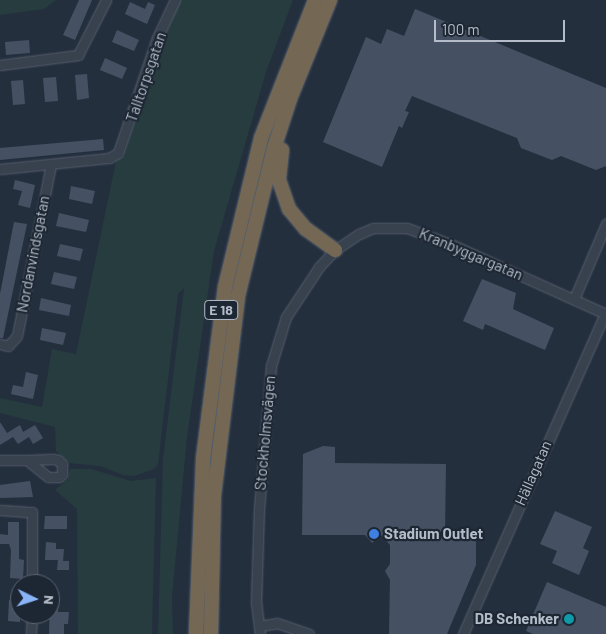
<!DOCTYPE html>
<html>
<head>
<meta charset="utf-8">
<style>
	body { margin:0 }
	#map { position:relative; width:606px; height:634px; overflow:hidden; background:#242f3e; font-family:Barlow,sans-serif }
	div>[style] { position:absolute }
	.green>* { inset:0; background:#263c3f }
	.building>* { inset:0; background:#455162 }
	.roads { filter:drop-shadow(0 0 1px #565f6c) drop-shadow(0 0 1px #565f6c) }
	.minor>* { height:9px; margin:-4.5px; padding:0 4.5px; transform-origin:4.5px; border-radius:4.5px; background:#38414e }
	.highway>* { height:14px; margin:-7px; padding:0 7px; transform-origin:7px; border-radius:7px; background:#746855 }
	.dots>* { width:14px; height:14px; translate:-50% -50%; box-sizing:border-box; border:2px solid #1d2633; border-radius:50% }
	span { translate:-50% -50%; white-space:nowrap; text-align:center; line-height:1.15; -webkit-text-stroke:4.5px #1d2633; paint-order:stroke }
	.shield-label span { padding:1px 4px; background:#1d2633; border:1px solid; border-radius:4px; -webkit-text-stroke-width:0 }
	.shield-label { font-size:14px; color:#b4bcc9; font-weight:700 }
	.street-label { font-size:15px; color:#b4bcc9 }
	.poi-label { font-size:15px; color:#b4bcc9; font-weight:700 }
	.left { translate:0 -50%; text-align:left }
	.right { translate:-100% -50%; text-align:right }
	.north { position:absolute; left:10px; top:574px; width:50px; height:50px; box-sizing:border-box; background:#1d2633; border:1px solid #59626f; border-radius:50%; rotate:94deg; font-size:14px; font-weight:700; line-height:20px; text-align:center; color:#b4bcc9 }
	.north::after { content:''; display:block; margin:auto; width:18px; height:22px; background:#8ab4f8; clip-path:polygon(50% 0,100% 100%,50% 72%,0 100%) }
	.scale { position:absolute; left:434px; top:20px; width:131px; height:22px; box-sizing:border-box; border:2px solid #b4bcc9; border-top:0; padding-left:6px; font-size:15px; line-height:18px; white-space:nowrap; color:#b4bcc9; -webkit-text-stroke:4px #1d2633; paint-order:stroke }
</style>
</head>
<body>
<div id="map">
	<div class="green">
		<i style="clip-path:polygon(0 0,56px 0,44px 9px,0 15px)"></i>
		<i style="clip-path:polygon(180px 0,293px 0,266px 72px,214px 251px,187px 437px,172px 597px,173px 634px,158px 634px,163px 459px,184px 288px,178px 294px,158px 464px,154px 469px,134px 476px,123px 475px,100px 466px,70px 463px,56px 451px,55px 427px,0 413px,0 398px,42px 407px,52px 349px,76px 354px,116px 161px,124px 156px,150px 73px)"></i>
		<i style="clip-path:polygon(70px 469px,91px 469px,131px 481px,156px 478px,152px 634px,78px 634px,77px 509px,55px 490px,67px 480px)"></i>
	</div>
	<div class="building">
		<i style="clip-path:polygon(79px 0,92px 0,75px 40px,63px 35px)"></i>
		<i style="clip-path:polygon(130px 2px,145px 9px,148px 2px,155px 5px,147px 24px,125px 14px)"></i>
		<i style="clip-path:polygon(415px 9px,606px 88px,606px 166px,596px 170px,561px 156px,552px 160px,521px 148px,517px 138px,412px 96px,405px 111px,409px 112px,402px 128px,399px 126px,382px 167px,323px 142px,366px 37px,381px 44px,387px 29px,404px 36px)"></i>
		<i style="clip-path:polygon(117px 30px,139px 40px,134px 51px,112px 42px)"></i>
		<i style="clip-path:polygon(29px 40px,30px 53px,6px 55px,5px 42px)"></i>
		<i style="clip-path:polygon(105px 58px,127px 68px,122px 79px,100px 70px)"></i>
		<i style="clip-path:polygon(87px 74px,89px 98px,77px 100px,75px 75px)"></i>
		<i style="clip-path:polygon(56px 77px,58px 101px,45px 102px,43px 78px)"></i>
		<i style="clip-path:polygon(23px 80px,25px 104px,13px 105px,11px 81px)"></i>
		<i style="clip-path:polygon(103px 139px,104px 150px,0 160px,0 148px)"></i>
		<i style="clip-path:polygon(15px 180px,35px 185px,30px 208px,18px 205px,22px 191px,13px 189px)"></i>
		<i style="clip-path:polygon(71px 186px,95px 191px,92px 204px,69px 199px)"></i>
		<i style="clip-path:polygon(59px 213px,89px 220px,86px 232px,56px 226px)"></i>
		<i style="clip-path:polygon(14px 222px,27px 224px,3px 338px,0 338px,0 294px)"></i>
		<i style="clip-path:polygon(60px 244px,83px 249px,80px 261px,57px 256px)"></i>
		<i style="clip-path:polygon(54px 272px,77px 277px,74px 289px,51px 284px)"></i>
		<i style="clip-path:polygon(482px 279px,516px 293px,513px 309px,554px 328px,545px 350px,485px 324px,483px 330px,463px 321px)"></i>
		<i style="clip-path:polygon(41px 298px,71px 305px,69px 316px,39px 310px)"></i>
		<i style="clip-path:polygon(42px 328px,66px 333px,63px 345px,40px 340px)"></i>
		<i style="clip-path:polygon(26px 372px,38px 375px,33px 399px,11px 394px,13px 385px,23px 387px)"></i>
		<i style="clip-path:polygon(0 422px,7px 433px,20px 425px,23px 432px,35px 425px,43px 438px,33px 444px,29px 437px,18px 444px,13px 437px,0 445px)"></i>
		<i style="clip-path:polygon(323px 446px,335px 447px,335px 463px,446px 464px,445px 536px,476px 536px,476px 565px,447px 634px,389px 634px,390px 580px,385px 571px,390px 564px,390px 545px,381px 535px,372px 543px,365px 535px,302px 535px,303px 454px)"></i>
		<i style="clip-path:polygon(30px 481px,33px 497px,0 498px,0 485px)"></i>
		<i style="clip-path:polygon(555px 511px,592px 527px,583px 548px,589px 551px,579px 575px,552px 563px,557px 551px,540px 544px)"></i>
		<i style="clip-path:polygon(45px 516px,67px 516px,67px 529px,44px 529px)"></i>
		<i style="clip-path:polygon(8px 522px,19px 522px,19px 559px,24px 560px,23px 579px,10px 578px,11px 550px,9px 544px,0 544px,0 534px,8px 535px)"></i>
		<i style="clip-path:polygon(46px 542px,56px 543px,56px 549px,64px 549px,63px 561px,69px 561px,69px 570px,57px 570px,58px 560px,45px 560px)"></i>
		<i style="clip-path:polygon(547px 582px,606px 607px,606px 634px,533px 634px,526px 631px)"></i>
		<i style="clip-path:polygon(50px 592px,59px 592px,58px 612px,69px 612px,68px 624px,64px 624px,64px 634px,49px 634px)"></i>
		<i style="clip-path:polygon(9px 600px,20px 601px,20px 622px,8px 621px)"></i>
	</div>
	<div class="roads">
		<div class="minor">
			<i style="left:0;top:65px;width:79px;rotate:-7.3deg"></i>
			<i style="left:78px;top:55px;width:62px;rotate:-63deg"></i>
			<i style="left:0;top:169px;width:110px;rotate:-5.8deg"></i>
			<i style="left:109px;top:158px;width:10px;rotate:-29deg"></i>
			<i style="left:118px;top:153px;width:121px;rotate:-71.3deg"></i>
			<i style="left:157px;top:38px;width:42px;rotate:-64.7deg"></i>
			<i style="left:574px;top:299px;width:82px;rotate:-66.9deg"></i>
			<i style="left:0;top:344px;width:8px;rotate:14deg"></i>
			<i style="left:8px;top:346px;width:13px;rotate:-48deg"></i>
			<i style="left:17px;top:336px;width:174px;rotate:-78.8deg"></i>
			<i style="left:0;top:460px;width:27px"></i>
			<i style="left:27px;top:460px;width:26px;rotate:-2deg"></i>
			<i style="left:53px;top:459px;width:5px;rotate:11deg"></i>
			<i style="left:58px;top:460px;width:6px;rotate:45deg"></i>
			<i style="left:62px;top:464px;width:10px;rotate:90deg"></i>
			<i style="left:62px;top:474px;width:4px;rotate:135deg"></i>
			<i style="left:59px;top:477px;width:11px;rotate:180deg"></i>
			<i style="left:48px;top:477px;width:27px;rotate:-141deg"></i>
			<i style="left:0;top:510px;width:32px;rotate:4deg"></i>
			<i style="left:32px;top:512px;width:72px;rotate:90deg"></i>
			<i style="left:259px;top:626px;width:18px;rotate:-9deg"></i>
			<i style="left:277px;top:623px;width:34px;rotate:19deg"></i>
			<i style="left:31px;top:634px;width:20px;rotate:-87deg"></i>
			<i style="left:260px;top:634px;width:31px;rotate:-97deg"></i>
			<i style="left:256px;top:603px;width:94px;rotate:-88.2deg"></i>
			<i style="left:259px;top:509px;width:144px;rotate:-85.2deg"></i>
			<i style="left:271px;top:366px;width:51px;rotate:-73deg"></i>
			<i style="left:286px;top:317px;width:60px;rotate:-56.6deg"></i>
			<i style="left:319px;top:267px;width:23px;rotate:-47deg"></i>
			<i style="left:335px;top:250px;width:29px;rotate:-34deg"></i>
			<i style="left:359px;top:234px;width:15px;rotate:-23deg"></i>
			<i style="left:373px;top:228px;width:34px"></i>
			<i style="left:407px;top:228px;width:49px;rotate:20.3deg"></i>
			<i style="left:453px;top:245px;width:168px;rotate:24.3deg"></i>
			<i style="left:463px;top:634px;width:351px;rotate:-66.1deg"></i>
		</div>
		<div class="highway">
			<i style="left:282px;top:150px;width:30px;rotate:96deg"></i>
			<i style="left:279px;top:180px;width:31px;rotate:71deg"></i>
			<i style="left:289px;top:209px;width:26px;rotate:50deg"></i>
			<i style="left:306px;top:229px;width:36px;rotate:36deg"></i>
			<i style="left:196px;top:634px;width:175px;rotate:-87.7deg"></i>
			<i style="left:203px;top:459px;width:173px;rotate:-82.7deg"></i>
			<i style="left:225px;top:287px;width:153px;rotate:-76.4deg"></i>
			<i style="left:261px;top:138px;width:148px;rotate:-68.6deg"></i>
			<i style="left:211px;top:634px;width:139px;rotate:-88.8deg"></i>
			<i style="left:214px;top:495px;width:200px;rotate:-83.1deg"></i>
			<i style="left:238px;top:296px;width:152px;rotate:-76.3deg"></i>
			<i style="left:274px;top:148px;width:52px;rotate:-71.9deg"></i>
			<i style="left:290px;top:99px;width:107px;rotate:-68deg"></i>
		</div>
	</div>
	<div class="dots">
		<i style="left:374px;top:534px;background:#3f7fe0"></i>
		<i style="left:569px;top:619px;background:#0f9aa8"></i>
	</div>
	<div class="shield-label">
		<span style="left:221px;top:310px">E 18</span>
	</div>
	<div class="street-label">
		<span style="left:146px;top:77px;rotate:-71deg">Talltorpsgatan</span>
		<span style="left:33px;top:254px;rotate:-79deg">Nordanvindsgatan</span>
		<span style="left:471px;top:254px;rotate:23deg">Kranbyggargatan</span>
		<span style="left:265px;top:433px;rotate:-85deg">Stockholmsvägen</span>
		<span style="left:533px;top:473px;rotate:-66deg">Hällagatan</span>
	</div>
	<div class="poi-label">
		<span class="left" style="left:384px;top:534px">Stadium Outlet</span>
		<span class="right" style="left:559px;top:619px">DB Schenker</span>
	</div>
	<div class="north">N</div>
	<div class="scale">100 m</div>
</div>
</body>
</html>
